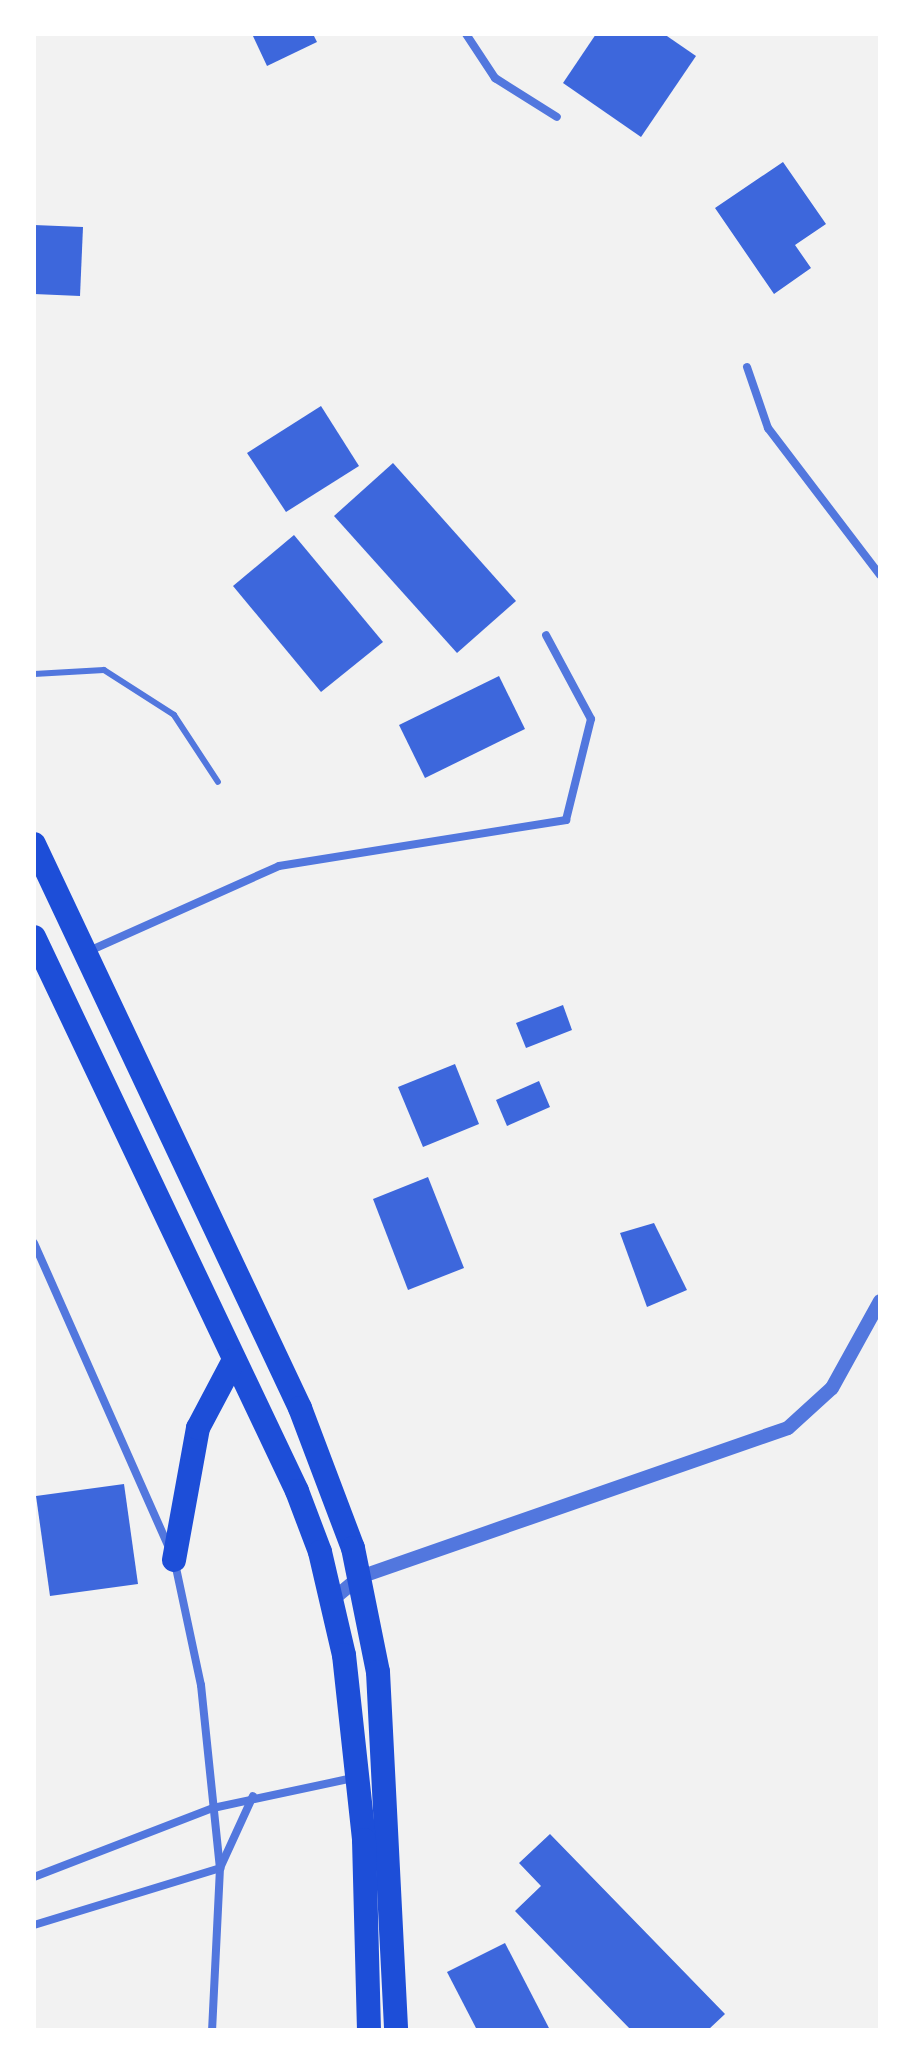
<!DOCTYPE html>
<html>
<head>
<meta charset="utf-8">
<style>
	body { margin:0 }
	#map { position:relative; width:914px; height:2064px; overflow:hidden; background:#f2f2f2; font-family:"PT Sans",sans-serif }
	div>[style] { position:absolute }
	.building>* { inset:0; background:#3d67dc }
	.service>* { height:6px; margin:-3px; padding:0 3px; transform-origin:3px; border-radius:3px; background:#5277de }
	.minor>* { height:8px; margin:-4px; padding:0 4px; transform-origin:4px; border-radius:4px; background:#5277de }
	.tertiary>* { height:14px; margin:-7px; padding:0 7px; transform-origin:7px; border-radius:7px; background:#5277de }
	.motorway>* { height:24px; margin:-12px; padding:0 12px; transform-origin:12px; border-radius:12px; background:#1d4ed8 }
	span { translate:-50% -50%; white-space:nowrap; text-align:center; line-height:1.15; -webkit-text-stroke:7px #fff; paint-order:stroke }
	.frame { position:absolute; inset:0; border:36px solid #fff; pointer-events:none }
</style>
</head>
<body>
<div id="map">
	<div class="building">
		<i style="clip-path:polygon(252px 34px,313px 34px,317px 42px,267px 66px)"></i>
		<i style="clip-path:polygon(596px 34px,664px 34px,696px 56px,641px 137px,563px 83px)"></i>
		<i style="clip-path:polygon(783px 162px,826px 224px,795px 245px,811px 268px,774px 294px,715px 208px)"></i>
		<i style="clip-path:polygon(34px 225px,83px 227px,80px 296px,34px 294px)"></i>
		<i style="clip-path:polygon(321px 406px,359px 466px,286px 512px,247px 453px)"></i>
		<i style="clip-path:polygon(393px 463px,516px 601px,457px 653px,334px 516px)"></i>
		<i style="clip-path:polygon(294px 535px,383px 642px,321px 692px,233px 586px)"></i>
		<i style="clip-path:polygon(499px 676px,525px 729px,425px 778px,399px 725px)"></i>
		<i style="clip-path:polygon(563px 1005px,572px 1030px,526px 1048px,516px 1023px)"></i>
		<i style="clip-path:polygon(455px 1064px,479px 1124px,423px 1147px,398px 1087px)"></i>
		<i style="clip-path:polygon(539px 1081px,550px 1107px,507px 1126px,496px 1100px)"></i>
		<i style="clip-path:polygon(428px 1177px,464px 1268px,408px 1290px,373px 1199px)"></i>
		<i style="clip-path:polygon(654px 1223px,687px 1290px,647px 1307px,620px 1233px)"></i>
		<i style="clip-path:polygon(124px 1484px,138px 1584px,50px 1596px,36px 1496px)"></i>
		<i style="clip-path:polygon(550px 1834px,725px 2014px,708px 2030px,631px 2030px,515px 1911px,541px 1886px,519px 1863px)"></i>
		<i style="clip-path:polygon(505px 1943px,550px 2030px,477px 2030px,447px 1972px)"></i>
	</div>
	<div class="service">
		<i style="left:34px;top:674px;width:70px;rotate:-3.3deg"></i>
		<i style="left:104px;top:670px;width:83px;rotate:32.7deg"></i>
		<i style="left:174px;top:715px;width:80px;rotate:56.7deg"></i>
	</div>
	<div class="minor">
		<i style="left:466px;top:34px;width:53px;rotate:56.6deg"></i>
		<i style="left:495px;top:78px;width:73px;rotate:32.2deg"></i>
		<i style="left:747px;top:367px;width:65px;rotate:71deg"></i>
		<i style="left:768px;top:428px;width:185px;rotate:52.7deg"></i>
		<i style="left:89px;top:951px;width:208px;rotate:-24.1deg"></i>
		<i style="left:279px;top:866px;width:291px;rotate:-9.1deg"></i>
		<i style="left:566px;top:820px;width:104px;rotate:-76.1deg"></i>
		<i style="left:591px;top:719px;width:95px;rotate:-118.2deg"></i>
		<i style="left:34px;top:1243px;width:331px;rotate:66.1deg"></i>
		<i style="left:175px;top:1563px;width:125px;rotate:78deg"></i>
		<i style="left:201px;top:1685px;width:184px;rotate:84.1deg"></i>
		<i style="left:220px;top:1868px;width:162px;rotate:92.8deg"></i>
		<i style="left:34px;top:1877px;width:192px;rotate:-21.1deg"></i>
		<i style="left:213px;top:1808px;width:143px;rotate:-12.1deg"></i>
		<i style="left:34px;top:1925px;width:195px;rotate:-17deg"></i>
		<i style="left:220px;top:1868px;width:79px;rotate:-65.4deg"></i>
	</div>
	<div class="tertiary">
		<i style="left:331px;top:1601px;width:38px;rotate:-40deg"></i>
		<i style="left:360px;top:1577px;width:453px;rotate:-19.2deg"></i>
		<i style="left:788px;top:1428px;width:59px;rotate:-42.3deg"></i>
		<i style="left:832px;top:1388px;width:99px;rotate:-61.1deg"></i>
	</div>
	<div class="motorway">
		<i style="left:34px;top:844px;width:624px;rotate:64.75deg"></i>
		<i style="left:300px;top:1408px;width:150px;rotate:69.3deg"></i>
		<i style="left:353px;top:1548px;width:126px;rotate:78.6deg"></i>
		<i style="left:378px;top:1672px;width:358px;rotate:87.1deg"></i>
		<i style="left:34px;top:937px;width:613px;rotate:64.6deg"></i>
		<i style="left:297px;top:1491px;width:65px;rotate:69.3deg"></i>
		<i style="left:320px;top:1552px;width:106px;rotate:76.9deg"></i>
		<i style="left:344px;top:1655px;width:186px;rotate:83.8deg"></i>
		<i style="left:364px;top:1840px;width:190px;rotate:88.5deg"></i>
		<i style="left:174px;top:1560px;width:134px;rotate:-79.7deg"></i>
		<i style="left:198px;top:1428px;width:77px;rotate:-62.1deg"></i>
	</div>
	<div class="frame"></div>
</div>
</body>
</html>
